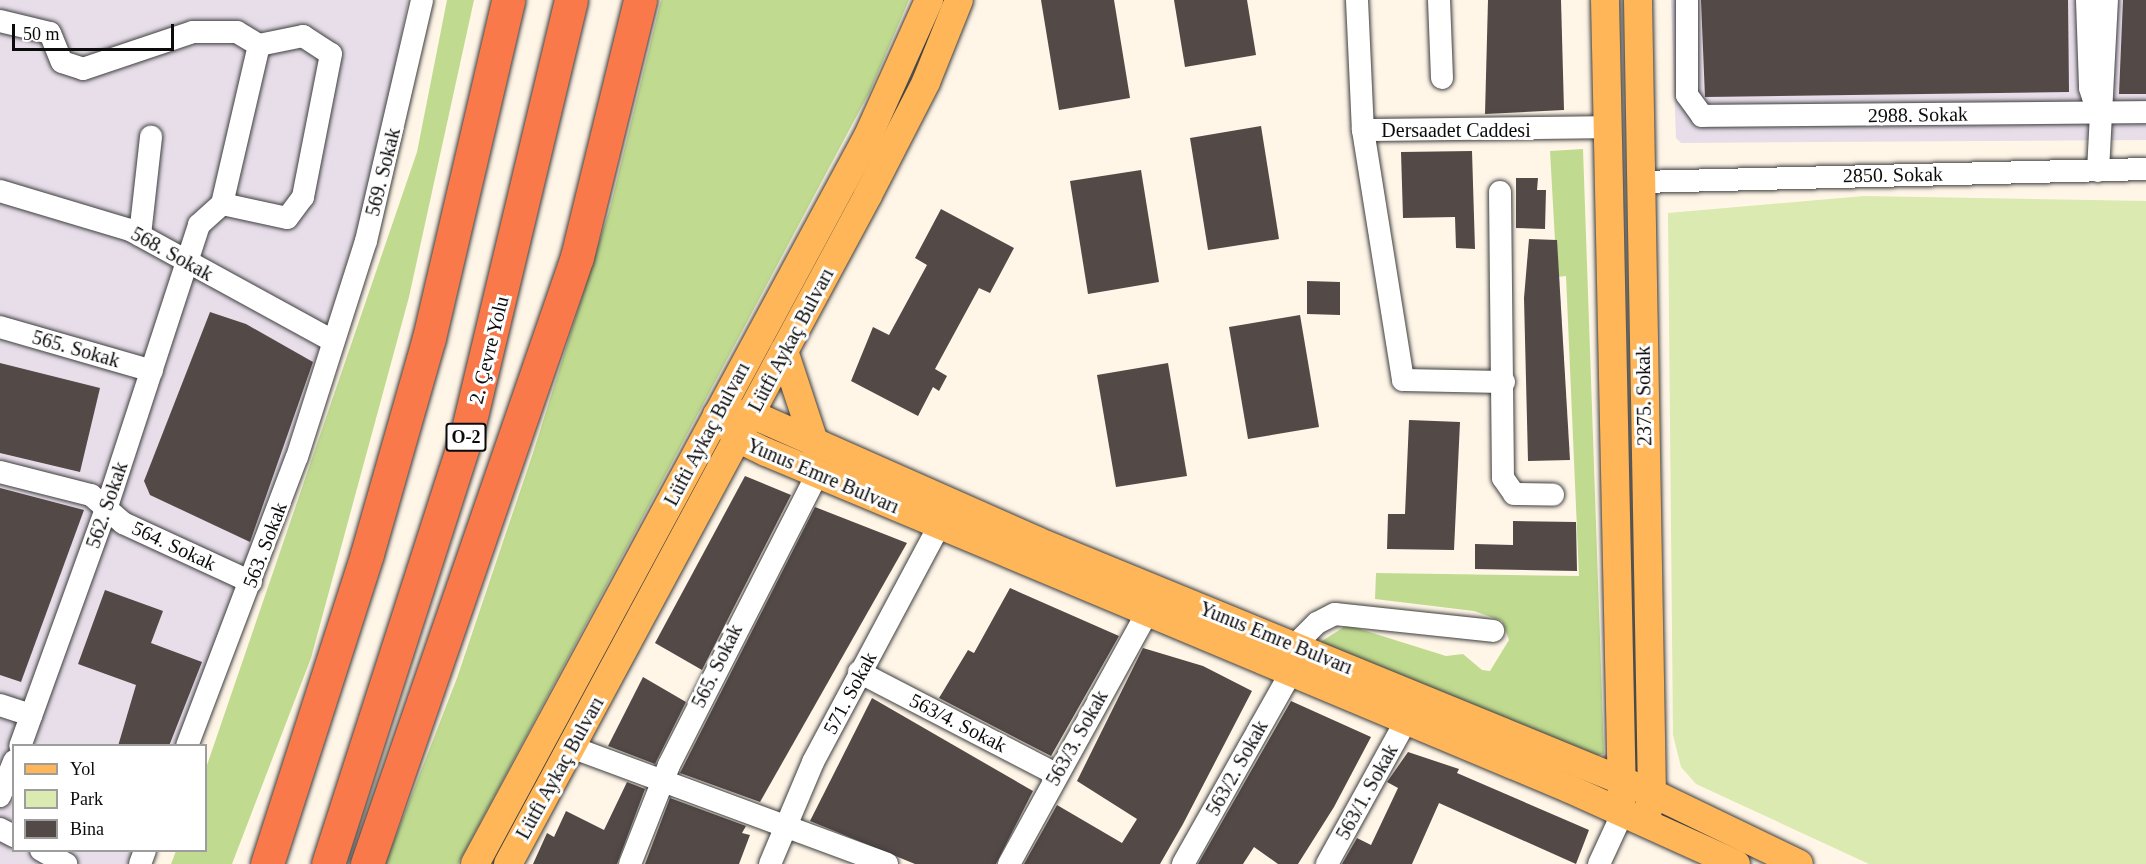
<!DOCTYPE html>
<html>
<head>
<meta charset="utf-8">
<style>
	body { margin:0 }
	#map { position:relative; width:2146px; height:864px; overflow:hidden; background:#fff6e8; font-family:Georgia,serif }
	div>[style] { position:absolute }
	.industrial>* { inset:0; background:#e7deea }
	.green>* { inset:0; background:#daeab1 }
	.forest>* { inset:0; background:#c0db90 }
	.building>* { inset:0; background:#534947 }
	.roads { filter:drop-shadow(0 0 2px #3e3e3e) drop-shadow(0 0 2px #3e3e3e) }
	.minor>* { height:22px; margin:-11px; padding:0 11px; transform-origin:11px; border-radius:11px; background:#fff }
	.major>* { height:28px; margin:-14px; padding:0 14px; transform-origin:14px; border-radius:14px; background:#feb659 }
	.highway>* { height:33px; margin:-16.5px; padding:0 16.5px; transform-origin:16.5px; border-radius:16.5px; background:#fa794b }
	span { translate:-50% -50%; white-space:nowrap; text-align:center; line-height:1.15; -webkit-text-stroke:6px #fff; paint-order:stroke }
	.shield-label span { padding:2px 4px; background:#fff; border:2px solid; border-radius:4px; -webkit-text-stroke-width:0 }
	.shield-label { font-size:18px; color:#0b0b0b; font-weight:700 }
	.street-label { font-size:20px; color:#0b0b0b }
	.legend { position:absolute; left:12px; top:744px; width:195px; height:108px; box-sizing:border-box; background:#fff; border:2px solid #9d9d9d; margin:0; padding:8px 10px; list-style:none; font-size:18px; color:#0b0b0b }
	.legend li { display:flex; align-items:center; gap:12px; height:30px }
	.legend b { width:30px; border:2px solid #9d9d9d }
	.scale { position:absolute; left:12px; top:24px; width:162px; height:27px; box-sizing:border-box; border:3px solid #0b0b0b; border-top:0; padding-left:8px; font-size:18px; line-height:21px; white-space:nowrap; color:#0b0b0b; -webkit-text-stroke:4px #fff; paint-order:stroke }
</style>
</head>
<body>
<div id="map">
	<div class="industrial">
		<i style="clip-path:polygon(0 0,408px 0,374px 178px,239px 598px,181px 745px,14px 746px,14px 850px,139px 851px,134px 864px,0 864px)"></i>
		<i style="clip-path:polygon(1671px 0,2146px 0,2146px 140px,1681px 143px,1676px 138px)"></i>
	</div>
	<div class="green">
		<i style="clip-path:polygon(1864px 196px,2146px 201px,2146px 864px,1869px 864px,1696px 784px,1681px 767px,1673px 735px,1668px 213px)"></i>
	</div>
	<div class="forest">
		<i style="clip-path:polygon(447px 0,474px 0,409px 297px,311px 658px,232px 864px,171px 864px,176px 851px,206px 850px,206px 768px,417px 152px)"></i>
		<i style="clip-path:polygon(661px 0,909px 0,870px 91px,458px 864px,385px 864px,457px 678px,533px 453px,610px 208px)"></i>
		<i style="clip-path:polygon(1583px 149px,1604px 754px,1590px 757px,1319px 643px,1347px 625px,1446px 656px,1463px 654px,1482px 670px,1490px 671px,1509px 640px,1502px 621px,1474px 611px,1375px 599px,1376px 573px,1579px 576px,1566px 276px,1557px 277px,1550px 151px)"></i>
	</div>
	<div class="building">
		<i style="clip-path:polygon(1041px 0,1114px 0,1130px 98px,1059px 110px)"></i>
		<i style="clip-path:polygon(1174px 0,1247px 0,1256px 55px,1185px 67px)"></i>
		<i style="clip-path:polygon(1488px 0,1561px 0,1564px 110px,1485px 114px)"></i>
		<i style="clip-path:polygon(1701px 0,2068px 0,2069px 92px,1705px 97px)"></i>
		<i style="clip-path:polygon(2123px 0,2146px 0,2146px 94px,2119px 94px)"></i>
		<i style="clip-path:polygon(1261px 126px,1279px 239px,1208px 250px,1190px 138px)"></i>
		<i style="clip-path:polygon(1472px 151px,1475px 249px,1456px 248px,1455px 217px,1403px 218px,1401px 152px)"></i>
		<i style="clip-path:polygon(1141px 170px,1159px 282px,1088px 294px,1070px 181px)"></i>
		<i style="clip-path:polygon(1516px 178px,1538px 178px,1537px 190px,1546px 190px,1545px 229px,1516px 228px)"></i>
		<i style="clip-path:polygon(941px 209px,1014px 248px,990px 293px,979px 288px,935px 369px,947px 376px,939px 391px,933px 387px,918px 416px,851px 381px,873px 327px,889px 335px,927px 265px,915px 258px)"></i>
		<i style="clip-path:polygon(1529px 239px,1557px 240px,1570px 460px,1528px 461px,1524px 298px)"></i>
		<i style="clip-path:polygon(1307px 281px,1340px 282px,1340px 315px,1307px 314px)"></i>
		<i style="clip-path:polygon(210px 312px,246px 324px,313px 362px,250px 542px,150px 495px,144px 481px)"></i>
		<i style="clip-path:polygon(1300px 315px,1319px 427px,1248px 439px,1229px 327px)"></i>
		<i style="clip-path:polygon(0 363px,100px 388px,80px 472px,0 453px)"></i>
		<i style="clip-path:polygon(1168px 363px,1187px 476px,1116px 487px,1097px 375px)"></i>
		<i style="clip-path:polygon(1409px 420px,1460px 422px,1454px 550px,1387px 549px,1388px 514px,1405px 514px)"></i>
		<i style="clip-path:polygon(745px 476px,791px 495px,702px 670px,655px 643px)"></i>
		<i style="clip-path:polygon(0 488px,84px 510px,21px 682px,0 675px)"></i>
		<i style="clip-path:polygon(815px 507px,907px 543px,760px 802px,680px 773px)"></i>
		<i style="clip-path:polygon(1513px 521px,1576px 522px,1577px 571px,1475px 569px,1475px 544px,1513px 545px)"></i>
		<i style="clip-path:polygon(1010px 588px,1119px 636px,1051px 756px,939px 698px,968px 650px,974px 653px)"></i>
		<i style="clip-path:polygon(105px 590px,163px 611px,151px 643px,202px 662px,169px 746px,118px 746px,136px 685px,78px 664px)"></i>
		<i style="clip-path:polygon(1143px 648px,1203px 666px,1252px 691px,1183px 824px,1160px 864px,1024px 864px,1057px 805px,1122px 843px,1137px 819px,1077px 781px)"></i>
		<i style="clip-path:polygon(643px 677px,686px 702px,655px 764px,608px 746px)"></i>
		<i style="clip-path:polygon(872px 698px,1033px 791px,996px 864px,915px 864px,810px 821px)"></i>
		<i style="clip-path:polygon(1291px 701px,1371px 737px,1334px 807px,1298px 864px,1278px 864px,1254px 847px,1243px 864px,1198px 864px)"></i>
		<i style="clip-path:polygon(1408px 752px,1459px 769px,1457px 773px,1589px 830px,1576px 864px,1439px 803px,1412px 864px,1342px 864px,1357px 838px,1371px 845px,1398px 788px,1387px 782px)"></i>
		<i style="clip-path:polygon(627px 782px,645px 789px,617px 864px,533px 864px,547px 833px,554px 837px,566px 811px,604px 830px)"></i>
		<i style="clip-path:polygon(670px 798px,746px 826px,742px 833px,750px 835px,739px 864px,645px 864px)"></i>
	</div>
	<div class="roads">
		<div class="minor">
			<i style="left:1357px;top:0;width:130px;rotate:87.4deg"></i>
			<i style="left:1363px;top:130px;width:244px;rotate:-0.7deg"></i>
			<i style="left:1439px;top:0;width:78px;rotate:87.8deg"></i>
			<i style="left:1687px;top:0;width:95px;rotate:90deg"></i>
			<i style="left:1687px;top:95px;width:26px;rotate:54deg"></i>
			<i style="left:1702px;top:116px;width:444px;rotate:-0.5deg"></i>
			<i style="left:2087px;top:0;width:88px;rotate:88deg"></i>
			<i style="left:2090px;top:88px;width:19px;rotate:72deg"></i>
			<i style="left:0;top:21px;width:51px;rotate:13.5deg"></i>
			<i style="left:50px;top:33px;width:31px;rotate:68deg"></i>
			<i style="left:62px;top:62px;width:22px;rotate:18deg"></i>
			<i style="left:83px;top:69px;width:116px;rotate:-18.6deg"></i>
			<i style="left:193px;top:32px;width:44px"></i>
			<i style="left:237px;top:32px;width:26px;rotate:31deg"></i>
			<i style="left:259px;top:45px;width:45px;rotate:-11.6deg"></i>
			<i style="left:303px;top:36px;width:33px;rotate:33deg"></i>
			<i style="left:331px;top:54px;width:146px;rotate:101.1deg"></i>
			<i style="left:303px;top:197px;width:26px;rotate:127deg"></i>
			<i style="left:287px;top:218px;width:66px;rotate:-167.8deg"></i>
			<i style="left:222px;top:204px;width:31px;rotate:138deg"></i>
			<i style="left:199px;top:225px;width:299px;rotate:108.1deg"></i>
			<i style="left:106px;top:509px;width:252px;rotate:109.9deg"></i>
			<i style="left:1363px;top:130px;width:253px;rotate:80.9deg"></i>
			<i style="left:1403px;top:380px;width:101px;rotate:1.1deg"></i>
			<i style="left:2098px;top:171px;width:171px;rotate:-87deg"></i>
			<i style="left:1641px;top:182px;width:505px;rotate:-1.47deg"></i>
			<i style="left:0;top:191px;width:136px;rotate:16.7deg"></i>
			<i style="left:130px;top:230px;width:231px;rotate:28.7deg"></i>
			<i style="left:1500px;top:192px;width:286px;rotate:89.4deg"></i>
			<i style="left:1503px;top:478px;width:19px;rotate:55deg"></i>
			<i style="left:1514px;top:494px;width:39px;rotate:1deg"></i>
			<i style="left:222px;top:204px;width:163px;rotate:-76.9deg"></i>
			<i style="left:140px;top:235px;width:99px;rotate:-83.6deg"></i>
			<i style="left:0;top:327px;width:158px;rotate:16.1deg"></i>
			<i style="left:0;top:472px;width:94px;rotate:14.2deg"></i>
			<i style="left:91px;top:495px;width:43px;rotate:41.2deg"></i>
			<i style="left:123px;top:523px;width:141px;rotate:24.7deg"></i>
			<i style="left:1295px;top:645px;width:31px;rotate:-45deg"></i>
			<i style="left:1317px;top:623px;width:20px;rotate:-27deg"></i>
			<i style="left:1335px;top:614px;width:159px;rotate:6.1deg"></i>
			<i style="left:859px;top:672px;width:222px;rotate:27.4deg"></i>
			<i style="left:0;top:705px;width:33px;rotate:18deg"></i>
			<i style="left:187px;top:746px;width:309px;rotate:-69.2deg"></i>
			<i style="left:297px;top:457px;width:227px;rotate:-72.3deg"></i>
			<i style="left:366px;top:241px;width:247px;rotate:-76.9deg"></i>
			<i style="left:571px;top:747px;width:337px;rotate:20.3deg"></i>
			<i style="left:0;top:796px;width:38px;rotate:-68deg"></i>
			<i style="left:0;top:829px;width:16px;rotate:27deg"></i>
			<i style="left:41px;top:850px;width:29px;rotate:29deg"></i>
			<i style="left:140px;top:864px;width:15px;rotate:-70deg"></i>
			<i style="left:630px;top:864px;width:106px;rotate:-68.5deg"></i>
			<i style="left:669px;top:765px;width:326px;rotate:-63deg"></i>
			<i style="left:770px;top:864px;width:111px;rotate:-67.1deg"></i>
			<i style="left:813px;top:762px;width:268px;rotate:-61.9deg"></i>
			<i style="left:1009px;top:864px;width:286px;rotate:-61.2deg"></i>
			<i style="left:1183px;top:864px;width:220px;rotate:-60.6deg"></i>
			<i style="left:1327px;top:864px;width:163px;rotate:-61.1deg"></i>
			<i style="left:1599px;top:864px;width:57px;rotate:-65.2deg"></i>
		</div>
		<div class="major">
			<i style="left:1605px;top:0;width:798px;rotate:88.78deg"></i>
			<i style="left:1638px;top:0;width:793px;rotate:88.99deg"></i>
			<i style="left:1652px;top:793px;width:17px;rotate:103deg"></i>
			<i style="left:784px;top:351px;width:99px;rotate:71.7deg"></i>
			<i style="left:717px;top:415px;width:34px;rotate:-2deg"></i>
			<i style="left:751px;top:414px;width:313px;rotate:23.9deg"></i>
			<i style="left:1037px;top:541px;width:665px;rotate:22.28deg"></i>
			<i style="left:1652px;top:793px;width:163px;rotate:25.8deg"></i>
			<i style="left:717px;top:415px;width:33px;rotate:47deg"></i>
			<i style="left:739px;top:439px;width:30px;rotate:26deg"></i>
			<i style="left:766px;top:452px;width:872px;rotate:22.74deg"></i>
			<i style="left:1570px;top:789px;width:182px;rotate:24.3deg"></i>
			<i style="left:475px;top:864px;width:827px;rotate:-61.64deg"></i>
			<i style="left:868px;top:136px;width:149px;rotate:-65.8deg"></i>
			<i style="left:508px;top:864px;width:760px;rotate:-61.71deg"></i>
			<i style="left:868px;top:195px;width:127px;rotate:-62.8deg"></i>
			<i style="left:926px;top:82px;width:88px;rotate:-68.1deg"></i>
		</div>
		<div class="highway">
			<i style="left:267px;top:864px;width:326px;rotate:-72.1deg"></i>
			<i style="left:367px;top:554px;width:225px;rotate:-74deg"></i>
			<i style="left:429px;top:338px;width:347px;rotate:-76.8deg"></i>
			<i style="left:328px;top:864px;width:453px;rotate:-72.1deg"></i>
			<i style="left:467px;top:433px;width:445px;rotate:-76.5deg"></i>
			<i style="left:367px;top:864px;width:642px;rotate:-70.92deg"></i>
			<i style="left:577px;top:257px;width:265px;rotate:-76.2deg"></i>
		</div>
	</div>
	<div class="shield-label">
		<span style="left:466px;top:437px">O-2</span>
	</div>
	<div class="street-label">
		<span style="left:1918px;top:115px;rotate:-1deg">2988. Sokak</span>
		<span style="left:1456px;top:130px">Dersaadet Caddesi</span>
		<span style="left:383px;top:172px;rotate:-76deg">569. Sokak</span>
		<span style="left:1893px;top:175px;rotate:-1deg">2850. Sokak</span>
		<span style="left:172px;top:254px;rotate:29deg">568. Sokak</span>
		<span style="left:791px;top:340px;rotate:-62deg">Lütfi Aykaç Bulvarı</span>
		<span style="left:76px;top:349px;rotate:16deg">565. Sokak</span>
		<span style="left:489px;top:350px;rotate:-76deg">2. Çevre Yolu</span>
		<span style="left:1644px;top:396px;rotate:-91deg">2375. Sokak</span>
		<span style="left:707px;top:434px;rotate:-62deg">Lüfti Aykaç Bulvarı</span>
		<span style="left:823px;top:476px;rotate:23deg">Yunus Emre Bulvarı</span>
		<span style="left:107px;top:505px;rotate:-71deg">562. Sokak</span>
		<span style="left:265px;top:545px;rotate:-69deg">563. Sokak</span>
		<span style="left:174px;top:546px;rotate:25deg">564. Sokak</span>
		<span style="left:1276px;top:638px;rotate:22deg">Yunus Emre Bulvarı</span>
		<span style="left:717px;top:666px;rotate:-64deg">565. Sokak</span>
		<span style="left:850px;top:693px;rotate:-62deg">571. Sokak</span>
		<span style="left:958px;top:723px;rotate:27deg">563/4. Sokak</span>
		<span style="left:1077px;top:738px;rotate:-61deg">563/3. Sokak</span>
		<span style="left:560px;top:768px;rotate:-61deg">Lütfi Aykaç Bulvarı</span>
		<span style="left:1237px;top:768px;rotate:-61deg">563/2. Sokak</span>
		<span style="left:1367px;top:792px;rotate:-61deg">563/1. Sokak</span>
	</div>
	<ul class="legend">
	<li><b style="height:8px;background:#feb659"></b>Yol</li>
	<li><b style="height:16px;background:#daeab1"></b>Park</li>
	<li><b style="height:16px;background:#534947"></b>Bina</li>
	</ul>
	<div class="scale">50 m</div>
</div>
</body>
</html>
